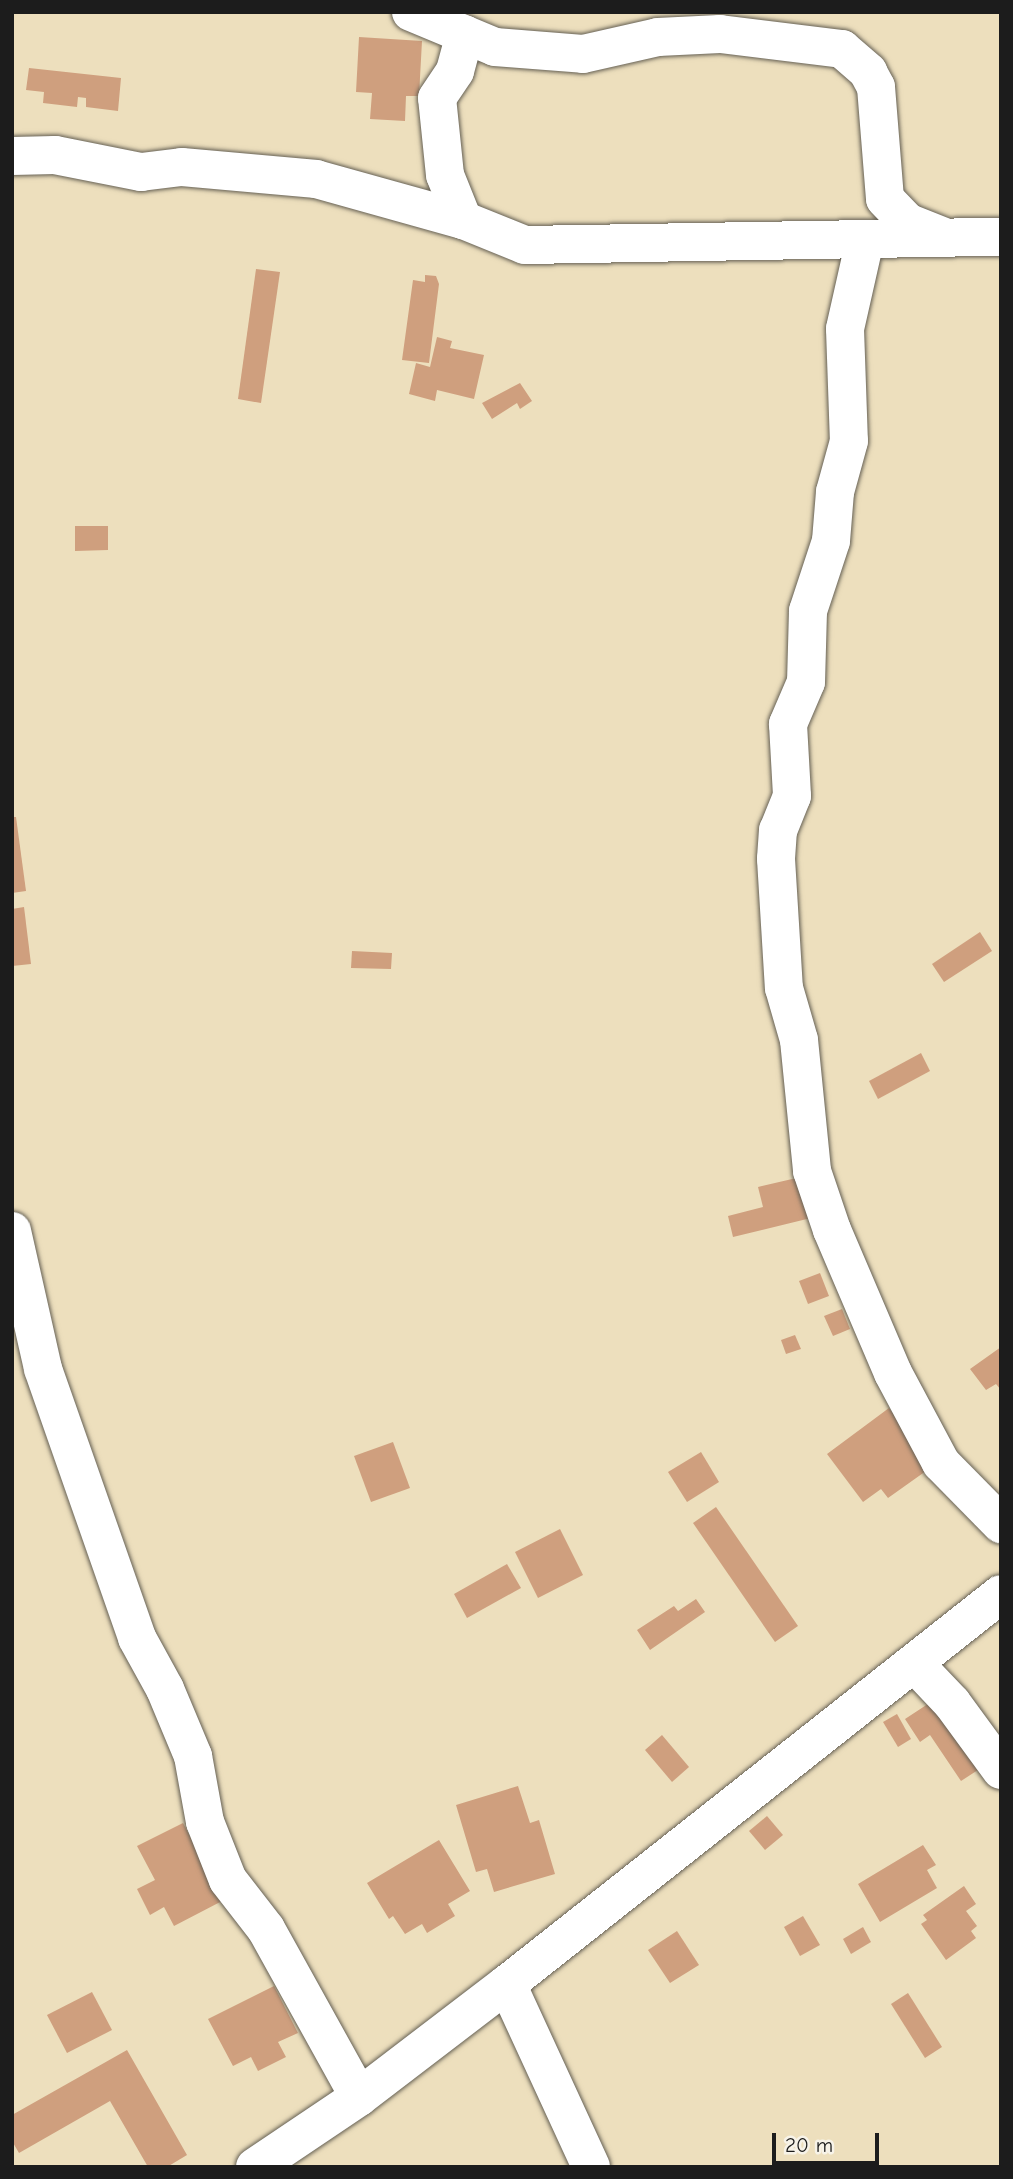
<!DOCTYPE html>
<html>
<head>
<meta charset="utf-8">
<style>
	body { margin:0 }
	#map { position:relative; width:1013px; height:2179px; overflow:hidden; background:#eddfbd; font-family:"Comic Neue",sans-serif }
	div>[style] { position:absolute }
	.building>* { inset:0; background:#cf9f7e }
	.roads { filter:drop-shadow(0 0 2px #656054) drop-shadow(0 0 2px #656054) }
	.minor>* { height:38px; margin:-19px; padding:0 19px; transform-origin:19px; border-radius:19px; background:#fff }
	span { translate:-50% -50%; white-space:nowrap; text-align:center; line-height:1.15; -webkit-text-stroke:7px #f7f3e8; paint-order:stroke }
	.frame { position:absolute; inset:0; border:14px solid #1c1c1c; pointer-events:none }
	.scale { position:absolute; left:772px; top:2133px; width:107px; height:32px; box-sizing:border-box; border:4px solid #1c1c1c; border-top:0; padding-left:9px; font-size:21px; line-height:24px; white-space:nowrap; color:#1c1c1c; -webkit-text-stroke:5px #f7f3e8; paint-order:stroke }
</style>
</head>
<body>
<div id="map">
	<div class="building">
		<i style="clip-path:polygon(359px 37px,422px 41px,419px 96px,406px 96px,405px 121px,370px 119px,372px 93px,356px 92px)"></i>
		<i style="clip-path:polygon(29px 68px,121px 78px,118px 111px,86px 107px,86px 98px,78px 97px,77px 107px,43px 103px,44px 92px,26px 90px)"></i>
		<i style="clip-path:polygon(256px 269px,280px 272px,261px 403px,238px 399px)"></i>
		<i style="clip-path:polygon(425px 275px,436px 276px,439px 284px,429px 363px,402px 360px,413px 280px,425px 282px)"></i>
		<i style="clip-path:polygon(437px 337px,452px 341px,450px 348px,484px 355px,474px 399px,437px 390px,435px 401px,409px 394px,416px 363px,430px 367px)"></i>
		<i style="clip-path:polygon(520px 383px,532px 401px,520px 409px,517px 403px,492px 419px,482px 403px)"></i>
		<i style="clip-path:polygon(75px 526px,108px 526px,108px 550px,75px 551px)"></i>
		<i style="clip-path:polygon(12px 817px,16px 817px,26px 891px,12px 893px)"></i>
		<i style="clip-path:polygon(24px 907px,31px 964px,12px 966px,12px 909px)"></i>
		<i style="clip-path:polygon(980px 932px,992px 951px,944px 982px,932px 964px)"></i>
		<i style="clip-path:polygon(352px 951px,392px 953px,391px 969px,351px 968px)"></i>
		<i style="clip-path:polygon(921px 1053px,930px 1071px,878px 1099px,869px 1081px)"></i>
		<i style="clip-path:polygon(805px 1176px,815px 1217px,733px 1237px,728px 1216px,763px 1207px,758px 1187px)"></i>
		<i style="clip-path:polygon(820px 1273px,829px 1296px,808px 1304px,799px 1281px)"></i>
		<i style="clip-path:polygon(842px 1309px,850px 1329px,833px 1336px,824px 1316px)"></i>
		<i style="clip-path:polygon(795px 1335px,801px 1349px,786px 1354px,781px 1340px)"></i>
		<i style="clip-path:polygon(1001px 1347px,1001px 1390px,996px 1384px,986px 1390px,970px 1369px)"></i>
		<i style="clip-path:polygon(889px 1408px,928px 1459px,926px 1471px,888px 1498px,881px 1489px,863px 1502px,827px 1454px)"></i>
		<i style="clip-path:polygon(393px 1442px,410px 1488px,371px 1502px,354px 1456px)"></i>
		<i style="clip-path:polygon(701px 1452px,719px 1482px,687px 1502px,668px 1472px)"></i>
		<i style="clip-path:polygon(716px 1507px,798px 1626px,775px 1642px,693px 1523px)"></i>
		<i style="clip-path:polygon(560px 1529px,583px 1575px,538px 1598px,515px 1552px)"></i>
		<i style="clip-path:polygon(507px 1564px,521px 1588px,467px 1618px,454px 1594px)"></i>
		<i style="clip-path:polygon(696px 1599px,705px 1612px,650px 1650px,637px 1630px,674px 1606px,678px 1611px)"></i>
		<i style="clip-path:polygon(934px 1700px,981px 1768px,961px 1781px,930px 1735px,920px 1742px,905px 1719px)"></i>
		<i style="clip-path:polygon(897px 1714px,911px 1739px,898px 1747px,883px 1722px)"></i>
		<i style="clip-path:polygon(662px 1735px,689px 1767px,672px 1782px,645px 1750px)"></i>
		<i style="clip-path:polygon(518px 1786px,530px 1823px,539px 1820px,555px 1874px,494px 1892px,487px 1869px,476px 1872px,456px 1805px)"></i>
		<i style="clip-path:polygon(767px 1816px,783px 1835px,765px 1850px,749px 1831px)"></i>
		<i style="clip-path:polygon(183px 1823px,224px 1900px,174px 1926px,164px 1907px,150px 1915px,137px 1889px,155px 1880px,137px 1846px)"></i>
		<i style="clip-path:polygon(439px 1840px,470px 1891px,448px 1904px,455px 1916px,427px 1933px,422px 1924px,405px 1934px,393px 1916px,389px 1919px,367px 1883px)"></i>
		<i style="clip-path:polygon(923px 1845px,936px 1865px,927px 1870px,937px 1888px,880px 1922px,858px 1884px)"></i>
		<i style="clip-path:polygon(964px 1886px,976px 1904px,966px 1911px,977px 1926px,971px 1931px,976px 1938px,946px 1960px,921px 1924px,927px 1920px,923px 1915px)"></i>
		<i style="clip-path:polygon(803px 1916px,820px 1945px,800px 1956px,784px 1927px)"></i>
		<i style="clip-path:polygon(863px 1927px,871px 1942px,851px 1954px,843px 1939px)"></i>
		<i style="clip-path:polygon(677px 1931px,699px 1965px,670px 1983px,648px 1950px)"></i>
		<i style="clip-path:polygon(274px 1986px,298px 2033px,278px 2042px,286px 2057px,258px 2071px,251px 2057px,233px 2066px,208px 2019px)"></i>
		<i style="clip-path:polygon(92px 1992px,112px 2030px,67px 2053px,47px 2015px)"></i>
		<i style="clip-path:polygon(908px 1993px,942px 2047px,925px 2058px,891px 2004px)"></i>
		<i style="clip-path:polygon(127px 2050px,187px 2155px,167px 2167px,148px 2167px,110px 2101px,19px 2153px,12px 2141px,12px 2115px)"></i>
	</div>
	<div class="roads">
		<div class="minor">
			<i style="left:411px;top:12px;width:91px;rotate:22.6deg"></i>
			<i style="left:495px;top:47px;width:88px;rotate:4.5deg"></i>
			<i style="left:583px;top:54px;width:77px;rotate:-12.8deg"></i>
			<i style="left:658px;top:37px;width:62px;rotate:-2.8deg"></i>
			<i style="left:720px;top:34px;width:123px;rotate:7deg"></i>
			<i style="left:842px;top:49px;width:35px;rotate:41deg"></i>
			<i style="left:868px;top:72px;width:17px;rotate:62deg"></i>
			<i style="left:876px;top:87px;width:112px;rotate:85.4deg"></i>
			<i style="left:885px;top:199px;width:32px;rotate:46deg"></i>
			<i style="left:907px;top:222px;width:38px;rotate:22deg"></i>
			<i style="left:12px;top:156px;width:43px;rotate:-1.3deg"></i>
			<i style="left:55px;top:155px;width:88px;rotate:11.2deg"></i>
			<i style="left:141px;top:172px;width:41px;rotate:-7deg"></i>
			<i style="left:182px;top:167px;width:135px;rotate:5.1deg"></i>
			<i style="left:316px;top:179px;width:153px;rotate:15.6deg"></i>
			<i style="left:463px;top:220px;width:67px;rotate:22deg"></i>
			<i style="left:525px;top:245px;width:476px;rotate:-1deg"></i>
			<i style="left:463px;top:220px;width:48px;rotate:-111.8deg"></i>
			<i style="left:445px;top:175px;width:77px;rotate:-95.9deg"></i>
			<i style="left:437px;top:98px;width:32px;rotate:-56deg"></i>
			<i style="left:455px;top:71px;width:38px;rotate:-75deg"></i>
			<i style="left:865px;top:240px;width:91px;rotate:102.7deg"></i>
			<i style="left:845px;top:329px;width:112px;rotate:88deg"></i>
			<i style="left:849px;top:441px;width:53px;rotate:105.4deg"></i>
			<i style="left:835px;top:492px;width:49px;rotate:94.7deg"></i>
			<i style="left:831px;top:541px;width:74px;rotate:108.2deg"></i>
			<i style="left:808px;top:611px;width:71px;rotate:91.6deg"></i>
			<i style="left:806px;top:682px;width:46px;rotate:113.2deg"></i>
			<i style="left:788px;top:724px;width:72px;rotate:86.8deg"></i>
			<i style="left:792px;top:796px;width:37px;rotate:112deg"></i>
			<i style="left:778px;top:830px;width:29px;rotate:94deg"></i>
			<i style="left:776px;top:859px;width:129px;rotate:86.5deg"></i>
			<i style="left:784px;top:988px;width:54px;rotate:73.9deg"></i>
			<i style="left:799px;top:1040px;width:132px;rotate:84.3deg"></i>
			<i style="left:812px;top:1171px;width:62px;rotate:71.3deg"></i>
			<i style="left:832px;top:1230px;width:155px;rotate:66.9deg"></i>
			<i style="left:893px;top:1373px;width:102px;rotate:61.9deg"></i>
			<i style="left:941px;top:1463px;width:86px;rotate:45.5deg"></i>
			<i style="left:12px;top:1231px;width:141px;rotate:77.3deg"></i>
			<i style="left:43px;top:1369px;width:285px;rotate:70.7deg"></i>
			<i style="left:137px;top:1638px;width:58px;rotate:61.2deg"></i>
			<i style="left:165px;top:1689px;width:73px;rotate:67.3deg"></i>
			<i style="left:193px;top:1756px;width:67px;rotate:79.7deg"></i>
			<i style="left:205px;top:1822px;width:62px;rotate:68.4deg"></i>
			<i style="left:228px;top:1880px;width:62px;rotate:52.2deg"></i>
			<i style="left:266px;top:1929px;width:192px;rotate:61deg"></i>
			<i style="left:914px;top:1663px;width:55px;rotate:46.5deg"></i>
			<i style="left:952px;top:1703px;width:83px;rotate:53.8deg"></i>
			<i style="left:507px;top:1984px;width:201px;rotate:65.3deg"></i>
			<i style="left:255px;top:2167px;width:125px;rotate:-33.9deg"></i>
			<i style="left:359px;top:2097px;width:186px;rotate:-37.4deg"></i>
			<i style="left:507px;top:1984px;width:629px;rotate:-38.29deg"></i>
		</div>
	</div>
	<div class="frame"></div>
	<div class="scale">20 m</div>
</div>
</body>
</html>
